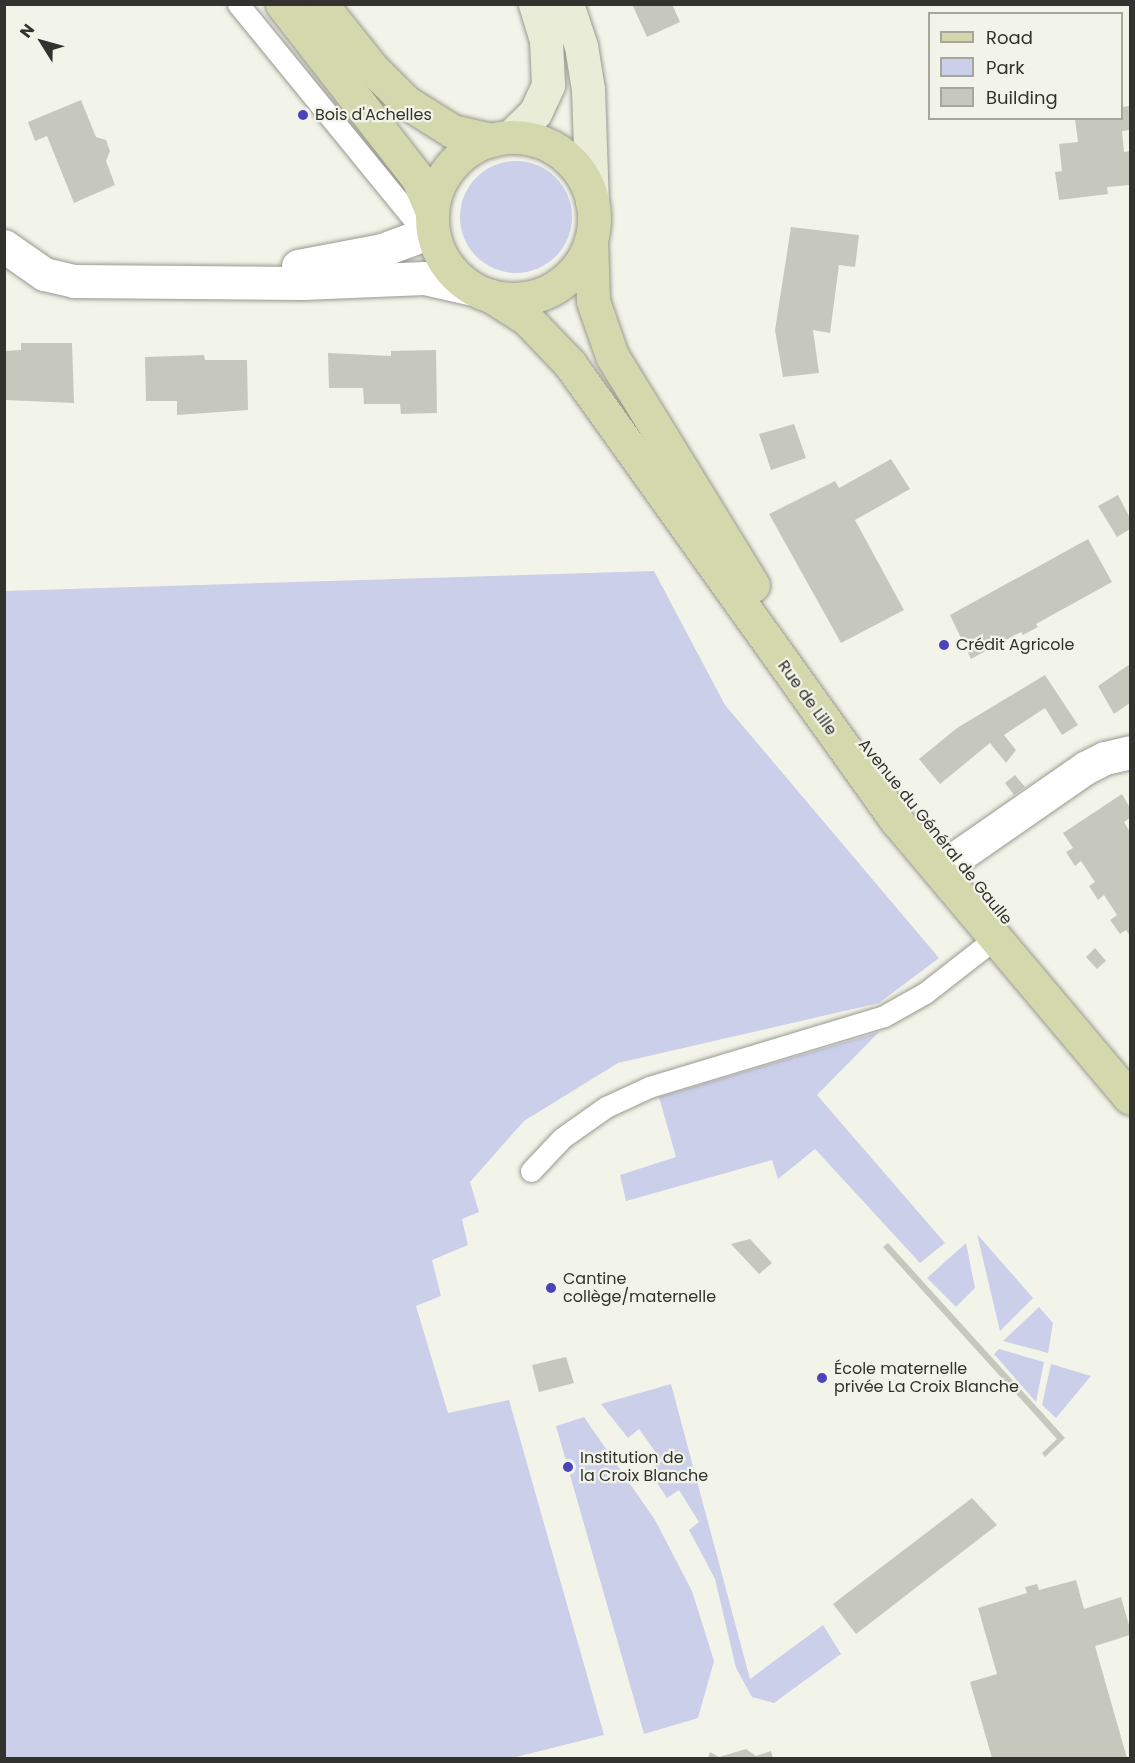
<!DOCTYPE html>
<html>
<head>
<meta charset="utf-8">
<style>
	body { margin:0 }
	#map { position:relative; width:1135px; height:1763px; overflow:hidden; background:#f3f4e9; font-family:Poppins,sans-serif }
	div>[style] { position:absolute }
	.green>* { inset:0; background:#cbcfea }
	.round { border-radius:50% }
	.building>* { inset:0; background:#c7c8bd }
	.roads { filter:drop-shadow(0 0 2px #98998f) drop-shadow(0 0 2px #98998f) }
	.lane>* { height:21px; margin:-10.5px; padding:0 10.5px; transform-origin:10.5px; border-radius:10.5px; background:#fff }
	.street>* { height:33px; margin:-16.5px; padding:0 16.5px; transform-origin:16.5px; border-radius:16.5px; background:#fff }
	.secondary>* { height:33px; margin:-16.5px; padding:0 16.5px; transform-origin:16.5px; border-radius:16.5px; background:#e9ecd6 }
	.primary>* { height:33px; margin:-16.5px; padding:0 16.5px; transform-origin:16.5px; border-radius:16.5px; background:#d4d9ad }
	.primary>.ring { margin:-16.5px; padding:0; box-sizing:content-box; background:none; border:33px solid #d4d9ad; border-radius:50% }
	.dots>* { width:16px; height:16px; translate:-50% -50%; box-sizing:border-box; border:3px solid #f3f4e9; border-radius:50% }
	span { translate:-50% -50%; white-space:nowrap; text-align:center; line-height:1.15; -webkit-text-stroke:4.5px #f3f4e9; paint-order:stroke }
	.poi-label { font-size:16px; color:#32322e }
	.left { translate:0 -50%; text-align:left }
	.street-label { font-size:16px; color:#32322e }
	.frame { position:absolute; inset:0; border:6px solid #32322e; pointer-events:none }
	.legend { position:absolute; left:928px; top:12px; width:195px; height:108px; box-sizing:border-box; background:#f3f4e9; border:2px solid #a6a69e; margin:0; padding:8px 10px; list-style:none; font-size:18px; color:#32322e }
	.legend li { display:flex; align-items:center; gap:12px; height:30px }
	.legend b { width:30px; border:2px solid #a6a69e }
	.north { position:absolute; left:12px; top:12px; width:60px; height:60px; -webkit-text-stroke:4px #f3f4e9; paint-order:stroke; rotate:307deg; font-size:16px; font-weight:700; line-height:24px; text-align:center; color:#32322e }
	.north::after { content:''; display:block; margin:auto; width:21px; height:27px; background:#32322e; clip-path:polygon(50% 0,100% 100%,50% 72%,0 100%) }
</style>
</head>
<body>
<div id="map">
	<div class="green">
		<i class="round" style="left:460px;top:161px;width:112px;height:112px"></i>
		<i style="clip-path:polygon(654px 571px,725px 705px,939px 958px,879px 1003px,618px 1063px,524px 1121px,470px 1182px,479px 1212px,462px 1219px,468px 1245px,432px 1260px,441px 1296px,416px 1306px,448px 1413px,509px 1400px,604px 1735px,512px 1758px,5px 1758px,5px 591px)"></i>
		<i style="clip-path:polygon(879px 1032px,817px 1095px,945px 1243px,920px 1263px,815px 1149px,778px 1179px,772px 1160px,626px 1201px,620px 1175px,676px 1157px,659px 1097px)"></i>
		<i style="clip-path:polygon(977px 1234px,1033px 1298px,1000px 1331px)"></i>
		<i style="clip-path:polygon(966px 1243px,975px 1288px,956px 1307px,927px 1278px)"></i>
		<i style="clip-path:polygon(1039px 1307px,1053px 1323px,1048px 1353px,1003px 1341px)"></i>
		<i style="clip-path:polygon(999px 1349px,1044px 1362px,1036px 1402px,994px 1354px)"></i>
		<i style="clip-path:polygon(1051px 1364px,1091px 1376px,1056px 1418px,1042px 1405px)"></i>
		<i style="clip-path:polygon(671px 1384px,750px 1679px,823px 1625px,841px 1654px,774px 1703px,752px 1697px,736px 1668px,715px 1579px,689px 1530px,699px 1522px,679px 1490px,667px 1498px,649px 1471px,662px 1461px,639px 1429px,628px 1438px,601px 1404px)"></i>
		<i style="clip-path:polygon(584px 1417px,655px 1520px,692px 1591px,714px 1661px,698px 1718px,644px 1734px,556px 1426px)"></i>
	</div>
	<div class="building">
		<i style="clip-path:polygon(632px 4px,672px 4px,680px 22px,647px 37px)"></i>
		<i style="clip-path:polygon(81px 100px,96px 137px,106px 140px,110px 151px,106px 161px,115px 185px,74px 203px,47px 136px,35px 141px,28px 122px)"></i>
		<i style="clip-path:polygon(1130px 106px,1130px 130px,1122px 131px,1124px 152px,1130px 151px,1130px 185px,1107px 187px,1108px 194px,1059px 200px,1055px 172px,1062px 171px,1059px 144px,1078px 142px,1075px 119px,1122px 118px,1122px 107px)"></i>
		<i style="clip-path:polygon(791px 227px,859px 235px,855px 267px,839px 265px,830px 333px,813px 330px,819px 373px,783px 377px,775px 330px)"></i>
		<i style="clip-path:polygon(21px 343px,72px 343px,74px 403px,4px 400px,4px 351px,21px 350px)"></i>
		<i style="clip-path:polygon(436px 350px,437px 413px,401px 414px,400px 404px,364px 404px,363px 388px,329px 388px,328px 353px,391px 356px,391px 351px)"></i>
		<i style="clip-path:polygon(204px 355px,205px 360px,247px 360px,248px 410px,177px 415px,177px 401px,146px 401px,145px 357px)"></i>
		<i style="clip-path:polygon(794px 424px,806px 458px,771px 470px,759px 434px)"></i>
		<i style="clip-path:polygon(891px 459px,910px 489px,855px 520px,904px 610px,841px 643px,769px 514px,835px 481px,839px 488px)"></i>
		<i style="clip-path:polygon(1118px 495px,1130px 518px,1130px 529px,1117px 537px,1098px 506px)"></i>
		<i style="clip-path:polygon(1088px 539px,1112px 582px,1036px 624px,1038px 627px,1023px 635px,1021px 632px,971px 659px,950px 615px)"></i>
		<i style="clip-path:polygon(1130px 664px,1130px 703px,1114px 714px,1098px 686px)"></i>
		<i style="clip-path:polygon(1045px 675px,1078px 725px,1062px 735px,1045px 708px,1004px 735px,1016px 750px,1006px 763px,990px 743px,940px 784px,919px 759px,957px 728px)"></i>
		<i style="clip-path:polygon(1015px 775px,1025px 787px,1014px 795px,1005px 783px)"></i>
		<i style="clip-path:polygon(1122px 794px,1130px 808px,1130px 818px,1124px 822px,1130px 832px,1130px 936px,1126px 930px,1120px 934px,1110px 920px,1117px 915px,1104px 895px,1098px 900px,1089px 886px,1095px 882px,1081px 861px,1075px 866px,1066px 852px,1073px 848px,1063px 833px)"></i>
		<i style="clip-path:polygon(1095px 948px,1106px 961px,1097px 969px,1086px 957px)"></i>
		<i style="clip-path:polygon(750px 1239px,772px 1263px,759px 1274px,731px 1244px)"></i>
		<i style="clip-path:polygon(888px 1243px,1065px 1438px,1045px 1457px,1042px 1453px,1057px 1439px,883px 1247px)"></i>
		<i style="clip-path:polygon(566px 1357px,574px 1383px,539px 1392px,532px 1365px)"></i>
		<i style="clip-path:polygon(972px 1498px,997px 1525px,856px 1634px,833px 1604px)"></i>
		<i style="clip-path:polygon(1076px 1580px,1084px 1609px,1121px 1597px,1130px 1629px,1130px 1635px,1095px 1646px,1127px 1758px,992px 1758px,970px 1682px,997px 1674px,978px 1608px,1027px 1593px,1025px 1587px,1037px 1584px,1039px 1590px)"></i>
		<i style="clip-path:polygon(746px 1749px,756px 1756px,771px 1751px,773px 1758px,708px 1758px,710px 1752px,719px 1757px)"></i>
	</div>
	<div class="roads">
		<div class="lane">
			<i style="left:238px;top:4px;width:316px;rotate:50.8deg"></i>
			<i style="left:531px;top:1171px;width:45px;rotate:-46.8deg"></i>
			<i style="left:562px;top:1138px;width:54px;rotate:-35.2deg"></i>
			<i style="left:606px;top:1107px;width:47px;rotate:-24.9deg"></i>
			<i style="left:649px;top:1087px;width:245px;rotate:-16.8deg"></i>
			<i style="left:884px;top:1016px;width:47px;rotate:-29.3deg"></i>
			<i style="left:925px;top:993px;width:88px;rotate:-38deg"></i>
		</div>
		<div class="street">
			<i style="left:4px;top:246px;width:49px;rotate:35deg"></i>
			<i style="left:44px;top:274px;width:31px;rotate:13deg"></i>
			<i style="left:74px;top:281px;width:228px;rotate:0.5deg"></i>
			<i style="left:302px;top:283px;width:122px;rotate:-2.3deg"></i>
			<i style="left:424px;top:278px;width:50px;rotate:12.7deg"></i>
			<i style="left:298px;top:266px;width:86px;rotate:-10.8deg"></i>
			<i style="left:382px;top:250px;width:54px;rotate:-20.4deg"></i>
			<i style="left:954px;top:859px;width:160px;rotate:-34.8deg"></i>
			<i style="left:1085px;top:768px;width:22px;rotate:-27deg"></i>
			<i style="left:1105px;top:758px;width:26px;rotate:-13deg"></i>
		</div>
		<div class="secondary">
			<i style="left:567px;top:4px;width:44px;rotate:71.6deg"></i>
			<i style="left:581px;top:46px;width:44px;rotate:80.8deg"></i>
			<i style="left:588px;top:89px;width:112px;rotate:88deg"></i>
			<i style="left:510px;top:137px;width:35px;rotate:-44deg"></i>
			<i style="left:535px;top:113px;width:31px;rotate:-65deg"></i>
			<i style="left:548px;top:85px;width:45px;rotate:-92.5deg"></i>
			<i style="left:546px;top:40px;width:38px;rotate:-107deg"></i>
		</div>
		<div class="primary">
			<i style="left:282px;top:4px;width:222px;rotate:52.1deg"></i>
			<i style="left:418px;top:179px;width:36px;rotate:67deg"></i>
			<i style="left:321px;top:4px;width:82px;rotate:51.4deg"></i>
			<i style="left:372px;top:68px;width:48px;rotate:45deg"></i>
			<i style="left:406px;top:102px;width:54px;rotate:32.2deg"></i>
			<i style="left:452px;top:131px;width:41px;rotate:12.7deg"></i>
			<i class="ring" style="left:432px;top:137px;width:129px;height:129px"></i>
			<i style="left:591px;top:240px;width:61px;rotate:88.1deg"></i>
			<i style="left:593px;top:301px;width:58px;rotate:70.9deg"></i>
			<i style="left:612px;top:356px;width:269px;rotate:58.4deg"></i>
			<i style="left:491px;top:296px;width:43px;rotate:32.6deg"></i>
			<i style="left:527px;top:319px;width:62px;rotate:46.3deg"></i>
			<i style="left:570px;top:364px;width:561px;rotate:54.44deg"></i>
			<i style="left:896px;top:820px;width:363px;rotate:49.9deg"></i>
		</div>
	</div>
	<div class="dots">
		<i style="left:303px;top:115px;background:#4a43ba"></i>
		<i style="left:944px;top:645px;background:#4a43ba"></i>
		<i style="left:551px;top:1288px;background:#4a43ba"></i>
		<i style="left:822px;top:1378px;background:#4a43ba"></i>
		<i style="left:568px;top:1467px;background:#4a43ba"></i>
	</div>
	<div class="poi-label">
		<span class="left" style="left:315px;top:115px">Bois d'Achelles</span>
		<span class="left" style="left:956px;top:645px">Crédit Agricole</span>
		<span class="left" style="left:563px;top:1288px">Cantine<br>collège/maternelle</span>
		<span class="left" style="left:834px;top:1378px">École maternelle<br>privée La Croix Blanche</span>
		<span class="left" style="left:580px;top:1467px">Institution de<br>la Croix Blanche</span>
	</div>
	<div class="street-label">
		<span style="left:807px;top:698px;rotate:54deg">Rue de Lille</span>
		<span style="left:935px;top:832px;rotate:51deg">Avenue du Général de Gaulle</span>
	</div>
	<div class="frame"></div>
	<ul class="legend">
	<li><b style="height:8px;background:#d4d9ad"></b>Road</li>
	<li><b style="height:16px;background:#cbcfea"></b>Park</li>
	<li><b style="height:16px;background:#c7c8bd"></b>Building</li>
	</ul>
	<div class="north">N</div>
</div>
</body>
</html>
